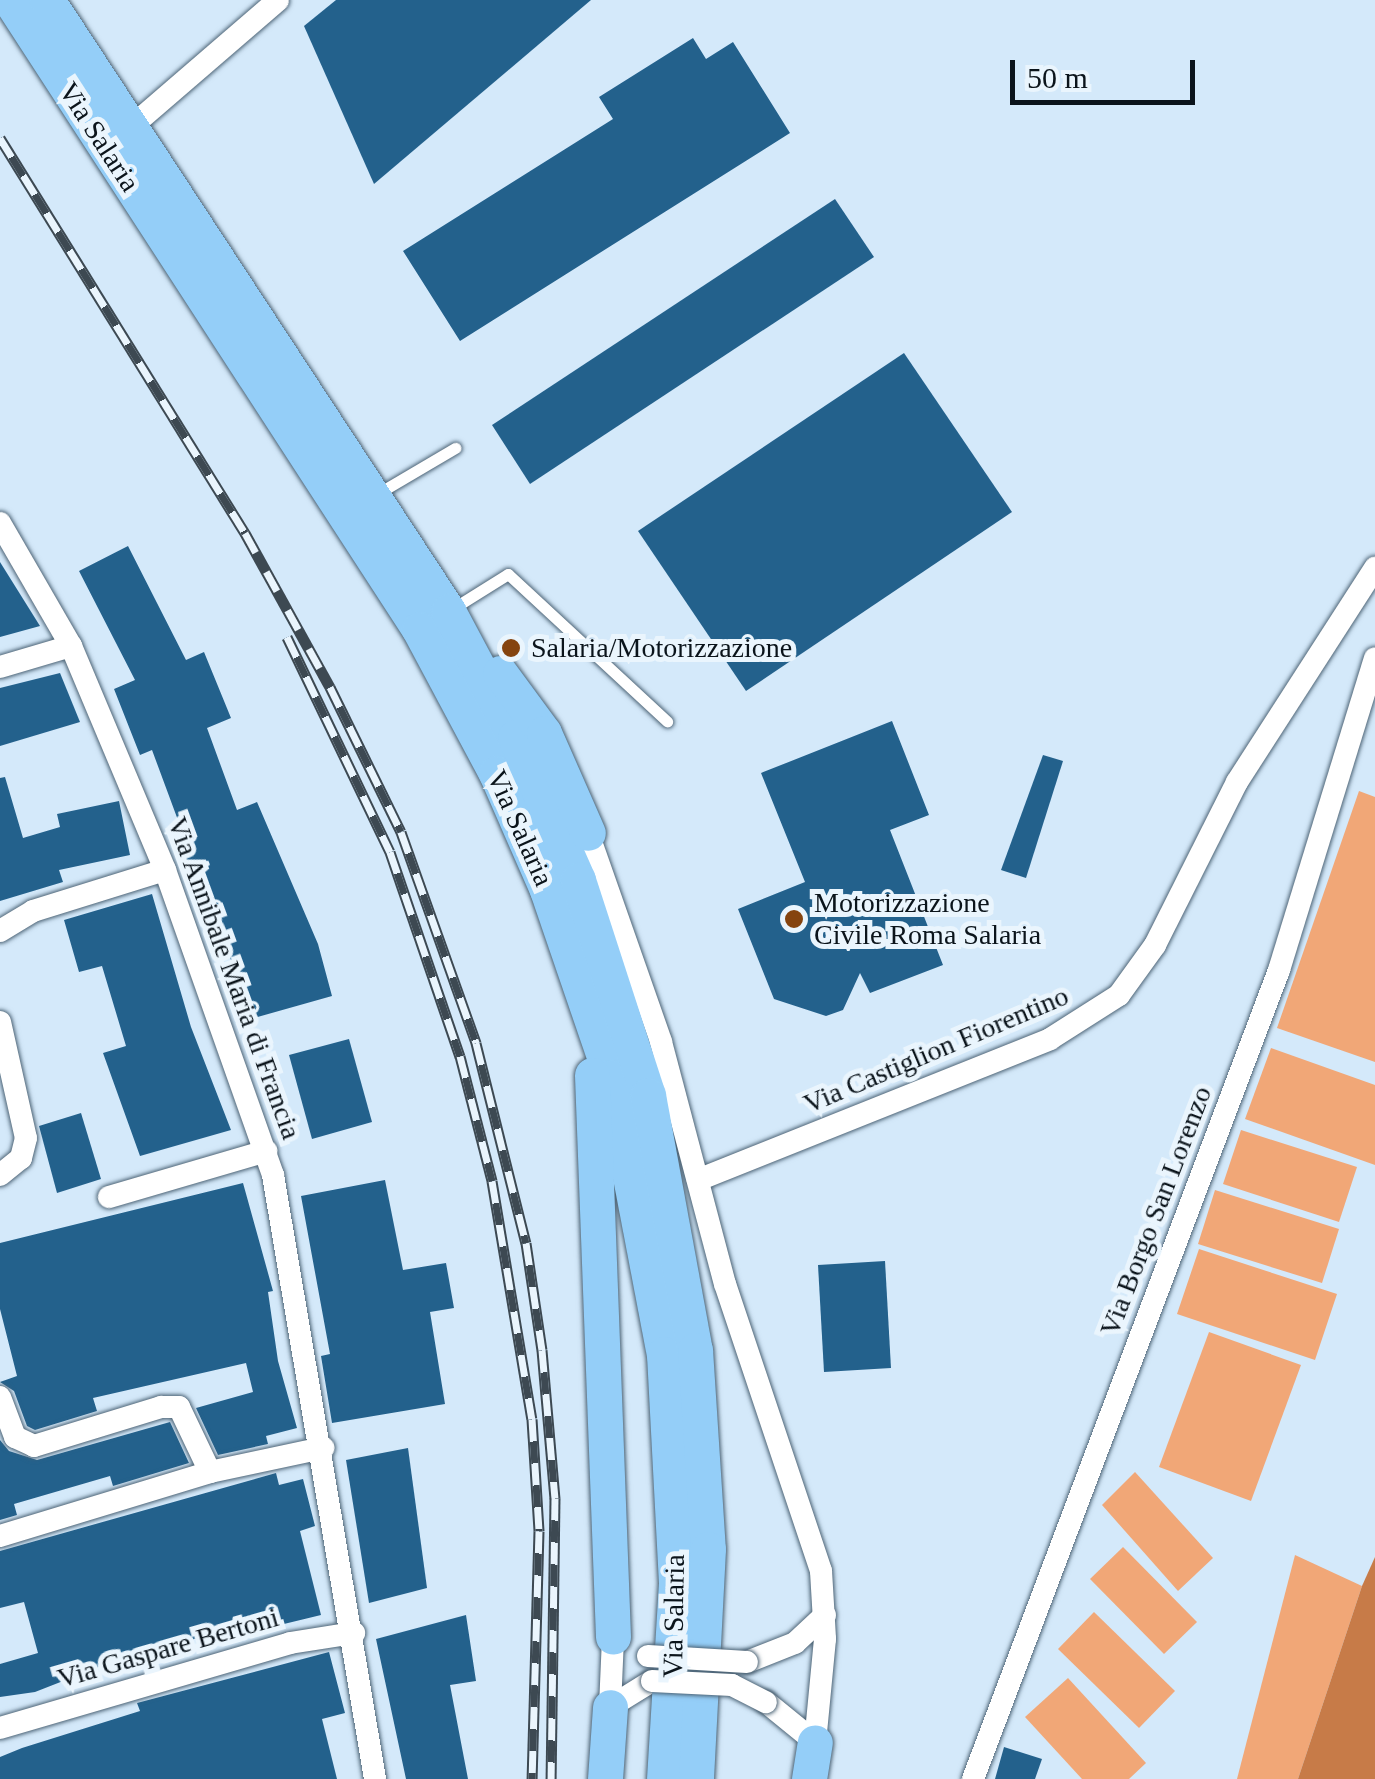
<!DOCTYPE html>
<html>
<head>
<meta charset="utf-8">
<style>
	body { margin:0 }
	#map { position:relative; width:1375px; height:1779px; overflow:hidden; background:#d4e9fa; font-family:"Times New Roman",serif }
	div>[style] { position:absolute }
	.green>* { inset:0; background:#f1a777 }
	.water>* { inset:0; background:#c77b48 }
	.building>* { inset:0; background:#23618c }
	.roads { filter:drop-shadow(0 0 2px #4d6476) drop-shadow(0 0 2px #4d6476) }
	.service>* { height:11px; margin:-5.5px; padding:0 5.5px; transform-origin:5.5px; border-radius:5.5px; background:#fff }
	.minor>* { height:22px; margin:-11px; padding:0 11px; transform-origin:11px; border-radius:11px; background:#fff }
	.primary>* { height:35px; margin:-17.5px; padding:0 17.5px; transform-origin:17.5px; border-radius:17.5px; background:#94cef8 }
	.rail>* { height:11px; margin-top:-5.5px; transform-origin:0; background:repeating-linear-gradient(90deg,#eaf5fd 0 22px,#3d4952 0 44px); box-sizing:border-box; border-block:2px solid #3d4952 }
	.bridges { filter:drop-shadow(0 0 2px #4d6476) drop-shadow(0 0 2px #4d6476) }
	.minor-bridge>* { height:22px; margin:-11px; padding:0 11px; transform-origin:11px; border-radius:11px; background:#fff }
	.dots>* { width:28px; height:28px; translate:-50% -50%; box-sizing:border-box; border:5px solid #eaf5fd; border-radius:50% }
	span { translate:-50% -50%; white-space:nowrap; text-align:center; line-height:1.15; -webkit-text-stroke:10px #eaf5fd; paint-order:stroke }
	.street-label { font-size:28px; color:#0b141b }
	.poi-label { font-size:28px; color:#0b141b }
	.left { translate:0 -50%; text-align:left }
	.scale { position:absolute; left:1010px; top:60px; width:185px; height:45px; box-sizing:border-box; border:5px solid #0b141b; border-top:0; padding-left:12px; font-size:30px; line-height:35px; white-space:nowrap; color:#0b141b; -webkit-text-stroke:8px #eaf5fd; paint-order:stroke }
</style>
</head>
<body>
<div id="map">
	<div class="green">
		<i style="clip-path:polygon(1359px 791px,1375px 797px,1375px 1062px,1277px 1028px)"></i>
		<i style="clip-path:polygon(1271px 1048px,1375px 1085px,1375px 1165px,1245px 1119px)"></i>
		<i style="clip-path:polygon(1241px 1130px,1357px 1167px,1339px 1222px,1223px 1184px)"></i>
		<i style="clip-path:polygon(1215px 1190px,1339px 1229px,1322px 1283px,1198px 1244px)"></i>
		<i style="clip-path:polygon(1199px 1249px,1337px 1294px,1315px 1360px,1177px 1314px)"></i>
		<i style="clip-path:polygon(1209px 1332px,1301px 1365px,1251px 1501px,1159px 1467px)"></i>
		<i style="clip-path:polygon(1135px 1472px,1213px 1558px,1178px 1591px,1102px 1505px)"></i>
		<i style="clip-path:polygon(1123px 1547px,1197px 1622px,1164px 1654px,1090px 1579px)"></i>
		<i style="clip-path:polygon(1295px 1555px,1362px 1586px,1298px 1779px,1237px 1779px)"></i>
		<i style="clip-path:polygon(1094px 1612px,1175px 1691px,1139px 1728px,1058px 1649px)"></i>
		<i style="clip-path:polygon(1068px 1678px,1146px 1763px,1129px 1779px,1082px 1779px,1025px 1717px)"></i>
	</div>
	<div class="water">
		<i style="clip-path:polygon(1375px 1557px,1375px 1779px,1298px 1779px,1362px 1586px)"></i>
	</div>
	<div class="building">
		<i style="clip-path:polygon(336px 0,591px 0,374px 184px,304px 26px)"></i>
		<i style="clip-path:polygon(693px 38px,706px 59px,733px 42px,790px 133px,460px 341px,403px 251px,613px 119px,599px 97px)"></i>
		<i style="clip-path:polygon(835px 199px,874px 257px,530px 484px,492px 425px)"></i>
		<i style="clip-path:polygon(904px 353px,1012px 512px,746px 691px,638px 531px)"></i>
		<i style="clip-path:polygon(128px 546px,186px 660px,204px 652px,231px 718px,207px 728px,237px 810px,257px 802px,318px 944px,332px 996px,236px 1023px,221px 971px,234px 968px,200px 881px,189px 885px,170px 835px,182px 831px,152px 750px,140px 755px,114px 689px,135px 680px,79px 571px)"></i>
		<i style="clip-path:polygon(0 562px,40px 626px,0 637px)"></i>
		<i style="clip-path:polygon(60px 673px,80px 722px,0 746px,0 688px)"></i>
		<i style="clip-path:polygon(892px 721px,929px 815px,890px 830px,943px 965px,870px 993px,860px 973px,843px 1010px,826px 1016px,774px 999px,738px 909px,805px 882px,761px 773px)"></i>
		<i style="clip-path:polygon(1043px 755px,1063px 761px,1026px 878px,1001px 870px)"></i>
		<i style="clip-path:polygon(5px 777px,23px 838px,60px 827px,57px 814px,119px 801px,130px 855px,59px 870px,63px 882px,0 901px,0 778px)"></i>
		<i style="clip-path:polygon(152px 894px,191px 1027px,231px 1130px,140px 1156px,103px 1053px,126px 1046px,102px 966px,79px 972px,64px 920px)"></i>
		<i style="clip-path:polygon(349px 1039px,372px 1122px,312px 1139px,289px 1055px)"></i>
		<i style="clip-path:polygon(81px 1113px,101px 1179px,57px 1193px,39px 1126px)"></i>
		<i style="clip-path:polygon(385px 1180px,403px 1270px,446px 1263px,454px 1308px,430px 1312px,445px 1404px,332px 1423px,321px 1356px,330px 1354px,301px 1196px)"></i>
		<i style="clip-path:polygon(243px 1183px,273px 1291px,268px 1292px,278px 1361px,297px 1428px,266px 1436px,268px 1444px,218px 1455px,196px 1408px,253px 1392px,246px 1363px,93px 1398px,97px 1411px,35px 1430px,27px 1426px,14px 1391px,0 1382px,17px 1376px,0 1309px,0 1243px)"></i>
		<i style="clip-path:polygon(885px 1261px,891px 1368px,824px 1372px,818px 1265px)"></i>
		<i style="clip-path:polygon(170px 1422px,189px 1463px,113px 1486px,110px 1476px,14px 1504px,17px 1515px,0 1520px,0 1440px,9px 1451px,37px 1460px)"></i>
		<i style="clip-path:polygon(408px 1448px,427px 1588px,369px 1603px,346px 1460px)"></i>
		<i style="clip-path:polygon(276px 1473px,279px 1485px,303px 1479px,315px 1526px,300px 1531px,321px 1615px,255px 1631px,253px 1622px,104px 1665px,35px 1692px,0 1697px,0 1664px,38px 1653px,24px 1602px,0 1608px,0 1551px)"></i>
		<i style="clip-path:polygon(466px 1615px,476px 1681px,450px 1685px,468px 1779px,406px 1779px,376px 1639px)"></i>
		<i style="clip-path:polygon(329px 1652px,345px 1713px,322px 1719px,337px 1779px,0 1779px,0 1757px,22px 1748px,140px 1711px,137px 1703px)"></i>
		<i style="clip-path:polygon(1004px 1747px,1042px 1759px,1035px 1779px,995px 1779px)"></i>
	</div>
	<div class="roads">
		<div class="service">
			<i style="left:377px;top:494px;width:91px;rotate:-30.5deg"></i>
			<i style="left:452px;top:609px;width:66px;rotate:-32deg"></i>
			<i style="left:508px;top:574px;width:217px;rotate:42.8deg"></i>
		</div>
		<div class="minor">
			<i style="left:131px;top:127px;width:194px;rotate:-40.8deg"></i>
			<i style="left:0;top:523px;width:142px;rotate:60deg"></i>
			<i style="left:71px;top:646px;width:243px;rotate:67.2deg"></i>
			<i style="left:165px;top:870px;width:324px;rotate:70.5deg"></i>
			<i style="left:273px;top:1175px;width:613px;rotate:80.41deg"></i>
			<i style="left:0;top:667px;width:74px;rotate:-16.5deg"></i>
			<i style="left:588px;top:833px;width:221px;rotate:70.7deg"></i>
			<i style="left:661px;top:1042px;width:250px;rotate:75.2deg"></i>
			<i style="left:725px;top:1284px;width:303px;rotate:71.5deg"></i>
			<i style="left:821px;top:1571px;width:68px;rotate:86.6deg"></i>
			<i style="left:825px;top:1639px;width:103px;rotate:95.5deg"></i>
			<i style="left:0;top:931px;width:39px;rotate:-31deg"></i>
			<i style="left:33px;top:911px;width:138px;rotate:-17.3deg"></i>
			<i style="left:0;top:1022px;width:119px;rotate:77.4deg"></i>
			<i style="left:26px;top:1138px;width:21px;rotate:104deg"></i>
			<i style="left:21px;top:1158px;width:27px;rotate:141deg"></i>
			<i style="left:698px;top:1180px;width:379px;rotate:-21.8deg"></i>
			<i style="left:1050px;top:1039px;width:82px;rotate:-32.5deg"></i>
			<i style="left:1119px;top:995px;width:62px;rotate:-54.2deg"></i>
			<i style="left:1155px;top:945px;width:182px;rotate:-63.3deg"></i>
			<i style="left:1237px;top:782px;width:255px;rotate:-57.2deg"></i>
			<i style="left:109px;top:1197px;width:164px;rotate:-16.3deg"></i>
			<i style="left:0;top:1397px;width:43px;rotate:69.4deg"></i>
			<i style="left:15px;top:1437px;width:21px;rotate:25deg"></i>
			<i style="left:34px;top:1446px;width:133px;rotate:-17.1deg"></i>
			<i style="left:161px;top:1407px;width:18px"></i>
			<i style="left:179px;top:1407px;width:72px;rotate:64.5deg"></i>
			<i style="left:0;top:1536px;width:220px;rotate:-16.9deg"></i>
			<i style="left:210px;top:1472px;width:116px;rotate:-12deg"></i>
			<i style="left:747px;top:1662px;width:52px;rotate:-21.6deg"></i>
			<i style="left:795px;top:1643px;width:41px;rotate:-43deg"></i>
			<i style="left:766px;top:1702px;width:63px;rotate:39.2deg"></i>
			<i style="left:610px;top:1707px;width:70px;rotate:-87.5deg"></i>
			<i style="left:610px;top:1707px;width:49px;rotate:-31.8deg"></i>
			<i style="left:0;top:1728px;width:302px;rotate:-16.3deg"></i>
			<i style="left:290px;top:1643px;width:65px;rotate:-8.9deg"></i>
			<i style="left:973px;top:1779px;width:865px;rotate:-69.28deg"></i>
			<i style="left:1279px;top:970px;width:326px;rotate:-72.9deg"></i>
		</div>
		<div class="primary">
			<i style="left:10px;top:0;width:750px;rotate:56.97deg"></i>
			<i style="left:419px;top:629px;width:163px;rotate:61.9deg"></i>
			<i style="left:496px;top:773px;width:128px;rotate:66.4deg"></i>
			<i style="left:547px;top:890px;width:198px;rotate:71.1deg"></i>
			<i style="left:611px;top:1077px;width:282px;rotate:79.2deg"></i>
			<i style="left:664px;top:1354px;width:229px;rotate:87deg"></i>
			<i style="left:676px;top:1583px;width:196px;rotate:93.5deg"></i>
			<i style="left:47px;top:0;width:731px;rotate:56.72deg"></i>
			<i style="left:448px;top:611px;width:143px;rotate:62deg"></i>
			<i style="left:515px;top:737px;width:156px;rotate:66.2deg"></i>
			<i style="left:578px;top:880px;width:226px;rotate:72deg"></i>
			<i style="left:648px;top:1095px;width:259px;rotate:79.6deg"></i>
			<i style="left:695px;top:1350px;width:199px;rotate:86.3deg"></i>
			<i style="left:708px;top:1549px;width:230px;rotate:93deg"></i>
			<i style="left:500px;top:673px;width:74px;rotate:53.7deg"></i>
			<i style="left:544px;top:733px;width:109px;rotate:66.3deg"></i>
			<i style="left:592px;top:1075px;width:562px;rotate:87.86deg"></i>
			<i style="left:605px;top:1779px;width:72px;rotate:-86deg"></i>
			<i style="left:809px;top:1779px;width:37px;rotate:-81deg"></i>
		</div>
	</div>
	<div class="rail">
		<i style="left:0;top:138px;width:465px;rotate:58.2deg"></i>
		<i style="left:245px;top:533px;width:176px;rotate:61.1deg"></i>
		<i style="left:330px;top:687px;width:161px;rotate:63.9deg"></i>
		<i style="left:401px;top:832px;width:224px;rotate:70.4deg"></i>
		<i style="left:476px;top:1043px;width:206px;rotate:76deg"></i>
		<i style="left:526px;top:1243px;width:108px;rotate:81.5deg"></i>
		<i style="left:542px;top:1350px;width:149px;rotate:85deg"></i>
		<i style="left:555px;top:1498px;width:281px;rotate:90.8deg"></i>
		<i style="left:287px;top:637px;width:238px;rotate:64.4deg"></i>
		<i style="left:390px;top:852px;width:216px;rotate:71.1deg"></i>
		<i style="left:460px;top:1056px;width:129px;rotate:75.6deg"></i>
		<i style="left:492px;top:1181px;width:241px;rotate:80.5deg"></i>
		<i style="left:532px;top:1419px;width:112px;rotate:86.4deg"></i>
		<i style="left:539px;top:1531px;width:248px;rotate:91.6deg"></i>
	</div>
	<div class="bridges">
		<div class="minor-bridge">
			<i style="left:648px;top:1656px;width:99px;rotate:3.5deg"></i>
			<i style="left:652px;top:1681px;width:80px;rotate:2.9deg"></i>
			<i style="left:732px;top:1685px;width:38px;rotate:27deg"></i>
		</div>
	</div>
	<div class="dots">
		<i style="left:511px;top:648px;background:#85440f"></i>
		<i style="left:794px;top:919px;background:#85440f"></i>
	</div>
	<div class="street-label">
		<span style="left:99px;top:137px;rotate:57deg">Via Salaria</span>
		<span style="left:520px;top:828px;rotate:66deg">Via Salaria</span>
		<span style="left:234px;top:978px;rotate:70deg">Via Annibale Maria di Francia</span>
		<span style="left:936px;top:1050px;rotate:-23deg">Via Castiglion Fiorentino</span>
		<span style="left:1156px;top:1211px;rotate:-69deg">Via Borgo San Lorenzo</span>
		<span style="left:674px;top:1616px;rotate:-89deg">Via Salaria</span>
		<span style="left:168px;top:1648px;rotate:-16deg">Via Gaspare Bertoni</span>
	</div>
	<div class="poi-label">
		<span class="left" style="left:531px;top:648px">Salaria/Motorizzazione</span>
		<span class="left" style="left:814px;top:919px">Motorizzazione<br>Civile Roma Salaria</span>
	</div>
	<div class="scale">50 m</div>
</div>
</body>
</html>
